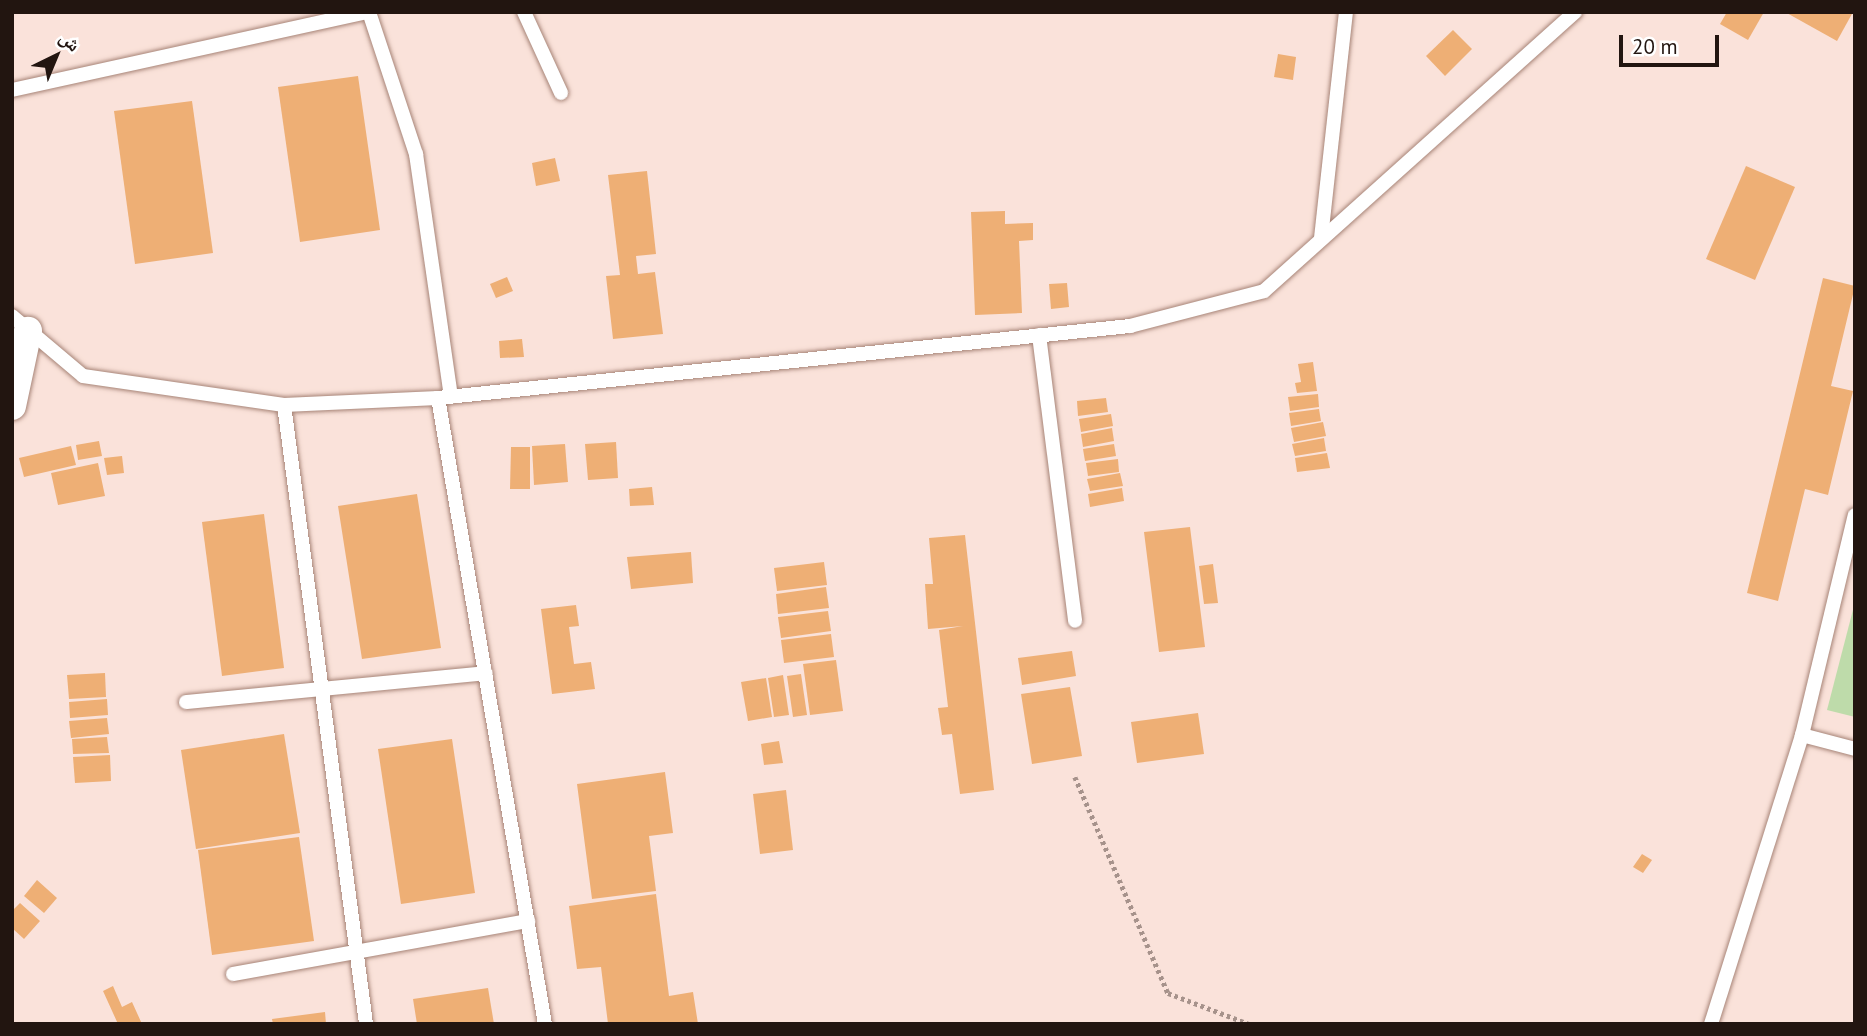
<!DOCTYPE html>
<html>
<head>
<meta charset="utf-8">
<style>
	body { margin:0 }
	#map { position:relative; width:1867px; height:1036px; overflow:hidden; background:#fae2da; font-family:"PT Sans","Noto Naskh Arabic",sans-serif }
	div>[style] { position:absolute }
	.green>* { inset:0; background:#bedbaa }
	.building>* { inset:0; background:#eeaf75 }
	.path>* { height:4.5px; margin-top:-2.25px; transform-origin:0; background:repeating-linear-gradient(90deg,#a6928b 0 3.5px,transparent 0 7px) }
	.roads { filter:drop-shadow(0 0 2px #a78477) drop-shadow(0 0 2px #a78477) }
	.service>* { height:14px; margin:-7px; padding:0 7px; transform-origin:7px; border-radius:7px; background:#fff }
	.minor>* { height:28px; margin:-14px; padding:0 14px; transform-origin:14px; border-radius:14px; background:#fff }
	span { translate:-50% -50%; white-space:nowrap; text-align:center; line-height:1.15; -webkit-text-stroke:6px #fff; paint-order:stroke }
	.frame { position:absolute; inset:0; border:14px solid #221510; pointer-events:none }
	.north { position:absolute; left:21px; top:21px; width:70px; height:70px; -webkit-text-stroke:5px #fff; paint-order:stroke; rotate:43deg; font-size:19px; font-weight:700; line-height:28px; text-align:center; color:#221510 }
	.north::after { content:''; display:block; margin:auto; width:24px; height:32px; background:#221510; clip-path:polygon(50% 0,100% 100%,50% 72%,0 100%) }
	.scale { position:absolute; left:1619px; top:35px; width:100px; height:32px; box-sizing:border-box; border:4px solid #221510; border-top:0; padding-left:9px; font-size:21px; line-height:24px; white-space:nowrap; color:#221510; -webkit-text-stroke:5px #fff; paint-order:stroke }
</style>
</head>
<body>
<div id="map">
	<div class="green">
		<i style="clip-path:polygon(1855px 602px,1855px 717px,1827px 710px)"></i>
	</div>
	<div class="building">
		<i style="clip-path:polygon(1727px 12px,1764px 12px,1748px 40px,1720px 24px)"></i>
		<i style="clip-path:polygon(1785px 12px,1853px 12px,1837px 41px)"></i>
		<i style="clip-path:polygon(1453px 30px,1472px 49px,1445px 76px,1426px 56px)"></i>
		<i style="clip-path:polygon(1278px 54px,1296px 57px,1293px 80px,1274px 77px)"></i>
		<i style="clip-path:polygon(358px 76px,380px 230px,300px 242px,278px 87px)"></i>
		<i style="clip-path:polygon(192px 101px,213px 253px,135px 264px,114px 111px)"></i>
		<i style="clip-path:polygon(555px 158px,560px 181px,536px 186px,532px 163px)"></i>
		<i style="clip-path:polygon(1746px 166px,1795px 187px,1755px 280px,1706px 259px)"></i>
		<i style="clip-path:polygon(647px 171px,656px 254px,636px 256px,638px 274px,655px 272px,663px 334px,613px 339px,606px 276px,620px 275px,608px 175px)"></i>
		<i style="clip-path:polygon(1005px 211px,1005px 224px,1033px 223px,1033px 240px,1019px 241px,1022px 313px,975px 315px,971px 212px)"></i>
		<i style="clip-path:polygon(507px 277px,513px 291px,496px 298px,490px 284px)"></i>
		<i style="clip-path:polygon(1823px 278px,1855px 286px,1831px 386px,1853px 391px,1828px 495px,1805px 489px,1778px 601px,1747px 593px)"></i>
		<i style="clip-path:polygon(1067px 283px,1069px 307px,1051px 309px,1049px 284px)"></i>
		<i style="clip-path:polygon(522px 339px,524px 357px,500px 358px,499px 341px)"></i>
		<i style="clip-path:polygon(1313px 362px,1317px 391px,1297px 393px,1295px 383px,1301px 382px,1298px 364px)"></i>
		<i style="clip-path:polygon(1318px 394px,1319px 407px,1290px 411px,1288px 397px)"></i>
		<i style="clip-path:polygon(1106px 398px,1108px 412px,1078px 416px,1077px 401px)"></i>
		<i style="clip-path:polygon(1319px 409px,1321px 421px,1291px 426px,1289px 413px)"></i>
		<i style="clip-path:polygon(1111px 414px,1113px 426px,1081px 432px,1079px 419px)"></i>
		<i style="clip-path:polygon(1323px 422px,1326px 436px,1294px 442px,1291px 428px)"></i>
		<i style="clip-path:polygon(1112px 428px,1114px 441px,1083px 447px,1081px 434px)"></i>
		<i style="clip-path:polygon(1324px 438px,1326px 451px,1295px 456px,1292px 444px)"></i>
		<i style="clip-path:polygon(99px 441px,102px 456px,78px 460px,76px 445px)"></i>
		<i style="clip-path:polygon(616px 442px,618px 478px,588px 480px,585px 444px)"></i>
		<i style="clip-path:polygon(565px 444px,568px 482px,534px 485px,532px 446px)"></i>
		<i style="clip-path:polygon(1114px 444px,1116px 456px,1085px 461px,1083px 449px)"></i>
		<i style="clip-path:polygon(71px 446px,76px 465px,24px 477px,19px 458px)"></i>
		<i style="clip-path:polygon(511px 447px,530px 447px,530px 489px,510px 489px)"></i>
		<i style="clip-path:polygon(1327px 453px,1330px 468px,1297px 472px,1295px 458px)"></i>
		<i style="clip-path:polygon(122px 456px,124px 473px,107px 475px,104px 458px)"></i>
		<i style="clip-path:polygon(1118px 459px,1119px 472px,1088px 476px,1086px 463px)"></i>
		<i style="clip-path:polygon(98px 463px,105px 496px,58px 505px,51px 473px)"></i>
		<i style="clip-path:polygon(1120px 473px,1123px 486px,1090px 491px,1087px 479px)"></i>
		<i style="clip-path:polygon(652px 487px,654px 505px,630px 506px,629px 489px)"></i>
		<i style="clip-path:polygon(1122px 488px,1124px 501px,1090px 507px,1088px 494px)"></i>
		<i style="clip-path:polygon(417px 494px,441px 648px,362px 659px,338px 506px)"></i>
		<i style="clip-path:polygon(264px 514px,284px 668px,222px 676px,202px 522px)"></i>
		<i style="clip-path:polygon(1190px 527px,1205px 647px,1159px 652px,1144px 532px)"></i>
		<i style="clip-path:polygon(965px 535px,994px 790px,960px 794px,952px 734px,942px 735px,938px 708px,948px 707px,939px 630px,963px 626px,928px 629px,925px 584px,933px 584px,929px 538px)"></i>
		<i style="clip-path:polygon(691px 552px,693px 583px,631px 589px,627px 557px)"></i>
		<i style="clip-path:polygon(824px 562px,827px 585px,777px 591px,774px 568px)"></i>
		<i style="clip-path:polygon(1213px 564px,1218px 603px,1204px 604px,1199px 566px)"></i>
		<i style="clip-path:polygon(826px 587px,829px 608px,778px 614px,776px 594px)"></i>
		<i style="clip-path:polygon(576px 605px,579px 626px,569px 627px,574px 664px,591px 662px,595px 689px,552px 694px,541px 609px)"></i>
		<i style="clip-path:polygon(828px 611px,831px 631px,781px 638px,778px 617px)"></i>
		<i style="clip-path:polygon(831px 634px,834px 657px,784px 663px,781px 640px)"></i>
		<i style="clip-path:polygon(1072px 651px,1076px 676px,1022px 685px,1018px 658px)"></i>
		<i style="clip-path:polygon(836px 660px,843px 711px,810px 715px,803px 664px)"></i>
		<i style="clip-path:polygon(105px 673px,106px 697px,69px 699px,67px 675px)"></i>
		<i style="clip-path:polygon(801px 674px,807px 715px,793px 717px,787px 676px)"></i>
		<i style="clip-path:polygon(783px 675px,789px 715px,774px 717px,768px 678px)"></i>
		<i style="clip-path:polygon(766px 678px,772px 717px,748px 721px,741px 682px)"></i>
		<i style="clip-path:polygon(1070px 687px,1082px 756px,1032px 764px,1021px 694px)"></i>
		<i style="clip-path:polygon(107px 699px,108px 715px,70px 718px,69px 702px)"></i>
		<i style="clip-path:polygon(1198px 713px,1204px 754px,1137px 763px,1131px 722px)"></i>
		<i style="clip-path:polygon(107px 718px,109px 734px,71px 738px,69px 721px)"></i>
		<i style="clip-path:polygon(284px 734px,300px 833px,196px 849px,181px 750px)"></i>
		<i style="clip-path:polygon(107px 737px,109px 753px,73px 754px,72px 739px)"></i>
		<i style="clip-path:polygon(452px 739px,475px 893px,401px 904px,378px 749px)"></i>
		<i style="clip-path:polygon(779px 741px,783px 763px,764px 765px,761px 744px)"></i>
		<i style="clip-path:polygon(110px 755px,111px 781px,75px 783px,73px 757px)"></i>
		<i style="clip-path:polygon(665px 772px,673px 833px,649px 836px,656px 891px,592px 899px,577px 784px)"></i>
		<i style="clip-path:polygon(786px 790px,793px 850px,760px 854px,753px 794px)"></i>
		<i style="clip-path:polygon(299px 837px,314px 941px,212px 955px,198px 850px)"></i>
		<i style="clip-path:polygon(1642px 854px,1652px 860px,1643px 873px,1633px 867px)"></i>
		<i style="clip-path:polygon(37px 880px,57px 898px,44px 913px,24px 896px)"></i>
		<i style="clip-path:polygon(656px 894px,669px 996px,693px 992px,698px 1024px,608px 1024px,601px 967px,577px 969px,569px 906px)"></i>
		<i style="clip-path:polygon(20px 903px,40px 921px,24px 939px,12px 928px,12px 911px)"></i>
		<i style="clip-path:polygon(113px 986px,122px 1007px,132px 1002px,142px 1024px,118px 1024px,103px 991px)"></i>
		<i style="clip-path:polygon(488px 988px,494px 1024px,417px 1024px,413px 999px)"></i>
		<i style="clip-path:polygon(325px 1012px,326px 1024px,273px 1024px,272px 1019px)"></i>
	</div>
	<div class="path">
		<i style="left:1075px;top:777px;width:235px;rotate:66.7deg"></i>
		<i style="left:1168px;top:993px;width:87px;rotate:20.9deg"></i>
	</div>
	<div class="roads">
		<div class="service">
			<i style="left:369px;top:12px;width:150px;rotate:71.7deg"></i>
			<i style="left:416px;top:154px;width:245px;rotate:81.8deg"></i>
			<i style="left:524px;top:12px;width:89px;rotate:65.4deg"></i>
			<i style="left:12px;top:90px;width:364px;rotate:-12.4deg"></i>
			<i style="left:1321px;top:238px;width:227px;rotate:-83.7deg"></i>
			<i style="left:12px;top:316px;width:93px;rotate:40.2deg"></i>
			<i style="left:83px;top:376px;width:203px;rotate:8.2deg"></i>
			<i style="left:284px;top:405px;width:154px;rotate:-2.6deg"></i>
			<i style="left:438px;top:398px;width:696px;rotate:-5.94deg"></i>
			<i style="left:1130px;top:326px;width:138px;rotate:-14.6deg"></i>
			<i style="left:1264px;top:291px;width:418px;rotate:-41.9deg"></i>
			<i style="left:1039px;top:335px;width:288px;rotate:82.8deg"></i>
			<i style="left:438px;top:398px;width:635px;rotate:80.3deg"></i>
			<i style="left:284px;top:405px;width:624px;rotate:82.45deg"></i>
			<i style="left:186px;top:702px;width:301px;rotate:-5.5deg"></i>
			<i style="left:1802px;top:735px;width:55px;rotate:14.8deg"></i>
			<i style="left:233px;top:974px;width:300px;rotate:-10.2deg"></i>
			<i style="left:1711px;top:1024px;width:303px;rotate:-72.5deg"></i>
			<i style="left:1802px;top:735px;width:226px;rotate:-76.5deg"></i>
		</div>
		<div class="minor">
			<i style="left:12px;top:406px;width:77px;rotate:-78deg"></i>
		</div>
	</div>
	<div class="frame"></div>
	<div class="north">ش</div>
	<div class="scale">20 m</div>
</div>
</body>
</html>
